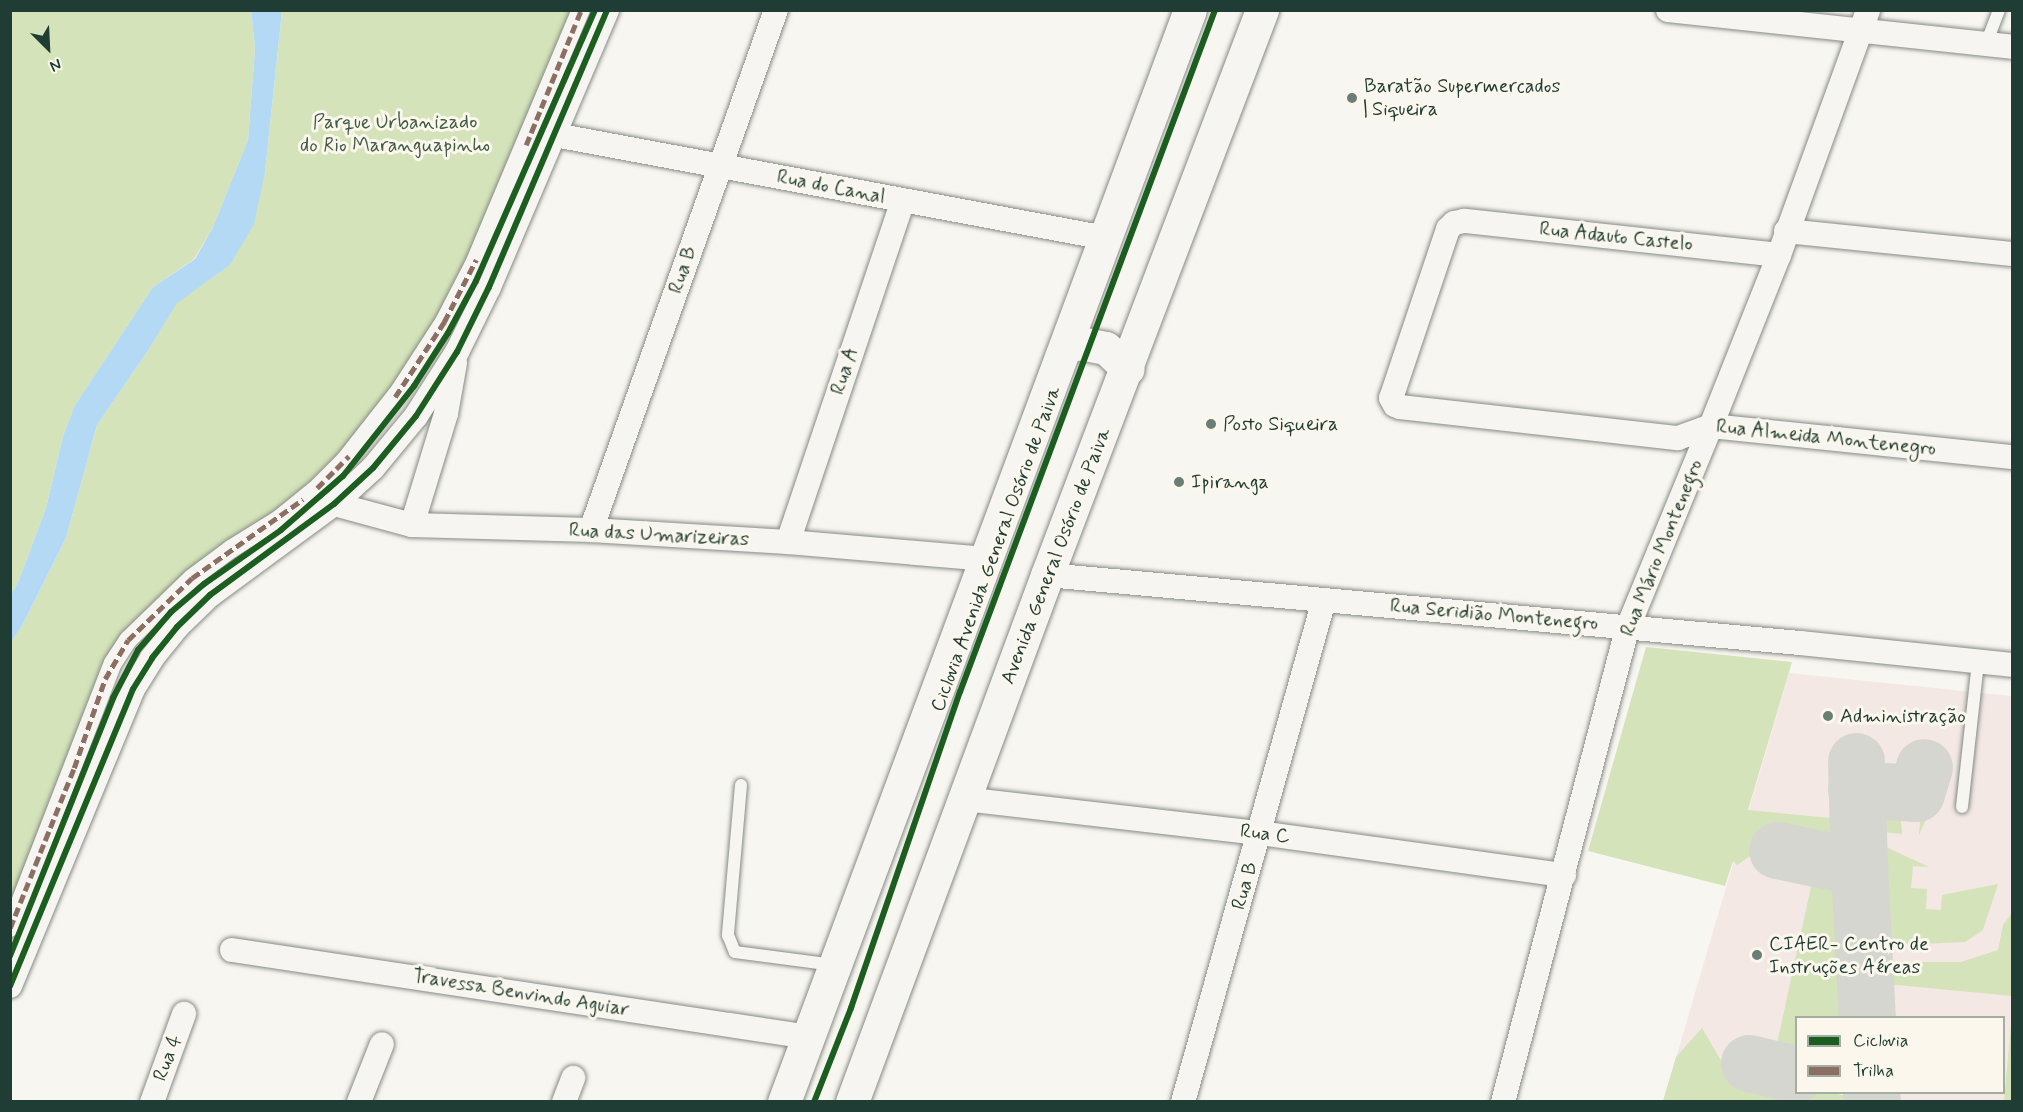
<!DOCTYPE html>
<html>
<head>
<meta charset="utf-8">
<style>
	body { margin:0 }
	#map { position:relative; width:2023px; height:1112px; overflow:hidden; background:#f8f6f0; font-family:Mynerve,sans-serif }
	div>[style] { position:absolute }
	.built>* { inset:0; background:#f3e8e4 }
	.green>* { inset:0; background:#d4e3b9 }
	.water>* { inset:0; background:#b4d9f4 }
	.taxiway>* { height:57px; margin:-28.5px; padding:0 28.5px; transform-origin:28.5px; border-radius:28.5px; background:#d5d6d0 }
	.roads { filter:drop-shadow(0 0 2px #868b86) drop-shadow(0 0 2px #868b86) }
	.service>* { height:12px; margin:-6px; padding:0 6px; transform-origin:6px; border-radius:6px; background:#f6f5f1 }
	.pedestrian>* { height:18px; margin:-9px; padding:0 9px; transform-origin:9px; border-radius:9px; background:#f6f5f1 }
	.minor>* { height:24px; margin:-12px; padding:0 12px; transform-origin:12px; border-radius:12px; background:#f6f5f1 }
	.primary>* { height:33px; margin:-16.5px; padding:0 16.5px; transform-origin:16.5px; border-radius:16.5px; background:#f6f5f1 }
	.quiet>* { height:4.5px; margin-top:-2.25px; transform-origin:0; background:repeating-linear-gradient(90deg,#8d6e63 0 9px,transparent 0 13.5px) }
	.cycleway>* { height:6px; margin:-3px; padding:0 3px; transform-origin:3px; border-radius:3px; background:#1b5e20 }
	.dots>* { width:16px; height:16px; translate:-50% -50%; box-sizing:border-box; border:3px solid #fbf7ec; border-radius:50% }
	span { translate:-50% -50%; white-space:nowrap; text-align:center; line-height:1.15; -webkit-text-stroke:6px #fbf7ec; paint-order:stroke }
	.poi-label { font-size:20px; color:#1f3d34 }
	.left { translate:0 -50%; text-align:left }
	.park-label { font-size:20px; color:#3d5b46 }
	.street-label { font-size:20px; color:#1f3d34 }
	.frame { position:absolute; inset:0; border:12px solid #1f3d34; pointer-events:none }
	.legend { position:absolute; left:1795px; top:1016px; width:210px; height:78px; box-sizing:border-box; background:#fbf7ec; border:2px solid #a3ada2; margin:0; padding:8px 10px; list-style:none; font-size:18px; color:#1f3d34 }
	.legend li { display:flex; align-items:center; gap:12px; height:30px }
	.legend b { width:30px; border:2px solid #a3ada2 }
	.north { position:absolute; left:18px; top:18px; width:60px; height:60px; -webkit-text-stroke:4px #fbf7ec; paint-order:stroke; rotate:156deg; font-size:16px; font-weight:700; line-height:24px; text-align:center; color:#1f3d34 }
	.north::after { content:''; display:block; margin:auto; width:21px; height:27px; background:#1f3d34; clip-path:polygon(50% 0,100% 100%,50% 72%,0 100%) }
</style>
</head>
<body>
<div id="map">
	<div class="built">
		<i style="clip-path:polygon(evenodd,1789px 673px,2012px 696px,2012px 1101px,1663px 1102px,1789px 673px,1796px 1018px,2004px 1018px,2004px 1092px,1796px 1092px,1796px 1018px)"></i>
	</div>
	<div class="green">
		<i style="clip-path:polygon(11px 11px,251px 11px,255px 48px,248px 140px,213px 227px,194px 259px,153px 287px,75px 405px,63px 436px,46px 508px,19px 580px,11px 595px)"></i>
		<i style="clip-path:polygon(282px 11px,581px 11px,474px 264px,345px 460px,128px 640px,11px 927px,11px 642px,22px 626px,66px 538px,97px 425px,149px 349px,177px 302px,230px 265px,265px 172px)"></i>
		<i style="clip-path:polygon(1646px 647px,1792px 662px,1748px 810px,1830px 818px,1831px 809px,1834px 810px,1841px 817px,1849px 835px,1848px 856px,1772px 841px,1737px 865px,1733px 861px,1725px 886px,1588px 851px)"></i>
		<i style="clip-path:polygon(1929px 798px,1936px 798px,1919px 835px,1921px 807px,1923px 800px)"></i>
		<i style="clip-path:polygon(1876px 802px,1892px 804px,1900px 810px,1902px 834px,1872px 831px,1870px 805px)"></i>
		<i style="clip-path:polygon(1873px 841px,1929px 867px,1913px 866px,1911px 888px,1927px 889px,1926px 909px,1941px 910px,1942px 895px,1998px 884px,1983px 930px,1965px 942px,1894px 945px,1875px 934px)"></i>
		<i style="clip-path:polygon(1794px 859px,1843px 870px,1846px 875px,1849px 884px,1856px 1017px,1796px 1018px,1796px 1067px,1776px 1062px,1781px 1043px,1777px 1044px,1812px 882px,1781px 868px)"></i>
		<i style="clip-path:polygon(2012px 913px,2012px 996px,1877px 983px,1896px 962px,1961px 962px,1998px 950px,2003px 925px)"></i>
		<i style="clip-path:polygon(2012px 1015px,2012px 1101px,2004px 1101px)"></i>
		<i style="clip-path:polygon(1702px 1028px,1726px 1069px,1796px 1085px,1796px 1092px,1831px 1093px,1847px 1096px,1854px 1101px,1663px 1101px,1676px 1057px)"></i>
	</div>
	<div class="water">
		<i style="clip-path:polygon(251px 11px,282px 11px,265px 172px,254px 224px,230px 265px,177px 303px,149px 349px,97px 425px,66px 538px,22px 626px,11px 642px,11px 595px,19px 580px,46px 508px,63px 436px,75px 405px,153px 287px,195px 259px,213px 227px,248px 140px,255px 48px)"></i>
	</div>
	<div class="taxiway">
		<i style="left:1856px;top:761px;width:106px;rotate:88.4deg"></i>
		<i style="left:1856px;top:789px;width:60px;rotate:3.8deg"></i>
		<i style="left:1916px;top:793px;width:27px;rotate:-73deg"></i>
		<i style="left:1777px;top:850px;width:84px;rotate:11.7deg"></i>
		<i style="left:1859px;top:867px;width:151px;rotate:87deg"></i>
		<i style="left:1749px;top:1063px;width:48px;rotate:13.2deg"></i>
		<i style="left:1871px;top:1092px;width:10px;rotate:84deg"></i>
	</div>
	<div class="roads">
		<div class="service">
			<i style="left:1986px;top:44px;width:36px;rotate:-69deg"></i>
			<i style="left:741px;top:785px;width:151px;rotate:95deg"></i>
			<i style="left:728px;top:935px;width:18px;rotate:68deg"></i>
			<i style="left:735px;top:952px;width:100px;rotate:7.5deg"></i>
			<i style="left:1962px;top:807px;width:146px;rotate:-83.7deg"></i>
		</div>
		<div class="pedestrian">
			<i style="left:10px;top:928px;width:284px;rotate:-68.8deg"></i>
			<i style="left:113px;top:663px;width:27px;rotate:-57deg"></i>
			<i style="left:128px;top:640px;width:89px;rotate:-44.1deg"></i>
			<i style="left:192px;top:578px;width:49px;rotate:-36.6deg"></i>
			<i style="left:231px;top:549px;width:57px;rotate:-32deg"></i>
			<i style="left:279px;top:519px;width:46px;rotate:-38.9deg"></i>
			<i style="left:315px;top:490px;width:42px;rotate:-45deg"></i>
			<i style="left:345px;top:460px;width:89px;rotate:-51.8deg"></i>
			<i style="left:400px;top:390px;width:81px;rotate:-57.1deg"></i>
			<i style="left:444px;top:322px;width:65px;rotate:-62.7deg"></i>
			<i style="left:474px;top:264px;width:276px;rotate:-67.2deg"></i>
		</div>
		<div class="minor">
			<i style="left:1668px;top:10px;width:346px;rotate:6.1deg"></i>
			<i style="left:555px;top:135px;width:561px;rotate:10.59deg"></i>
			<i style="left:1786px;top:231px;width:227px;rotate:5.8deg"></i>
			<i style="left:1779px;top:255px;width:317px;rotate:-173.8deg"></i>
			<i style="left:1464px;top:221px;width:10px;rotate:169deg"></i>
			<i style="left:1454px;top:223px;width:8px;rotate:135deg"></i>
			<i style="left:1448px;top:229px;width:178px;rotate:108.6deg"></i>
			<i style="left:1391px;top:398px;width:8px;rotate:60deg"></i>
			<i style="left:1395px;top:405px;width:5px;rotate:22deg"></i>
			<i style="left:1400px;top:407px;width:280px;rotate:6.4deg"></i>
			<i style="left:1678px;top:438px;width:35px;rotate:-20deg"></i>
			<i style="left:1711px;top:426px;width:303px;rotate:5.9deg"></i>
			<i style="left:334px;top:504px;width:81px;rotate:15.1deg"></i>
			<i style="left:412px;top:525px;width:179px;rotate:1.6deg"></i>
			<i style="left:591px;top:530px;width:197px;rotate:3.5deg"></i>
			<i style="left:788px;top:542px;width:198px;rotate:4.9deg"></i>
			<i style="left:412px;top:525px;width:116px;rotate:-73deg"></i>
			<i style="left:446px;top:414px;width:52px;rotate:-80deg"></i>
			<i style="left:591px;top:530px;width:552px;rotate:-70.42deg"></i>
			<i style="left:788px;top:542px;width:360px;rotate:-71.4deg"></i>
			<i style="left:1047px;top:575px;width:756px;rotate:5.16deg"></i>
			<i style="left:1800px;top:643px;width:213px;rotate:5.9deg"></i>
			<i style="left:964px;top:799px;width:298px;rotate:6.6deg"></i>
			<i style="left:1260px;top:833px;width:307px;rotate:7.9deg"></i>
			<i style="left:232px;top:950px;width:584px;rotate:8.57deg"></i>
			<i style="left:10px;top:986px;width:321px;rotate:-67.5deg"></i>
			<i style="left:133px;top:689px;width:36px;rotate:-58deg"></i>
			<i style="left:152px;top:658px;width:40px;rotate:-51deg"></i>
			<i style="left:177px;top:627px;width:46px;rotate:-44.1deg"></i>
			<i style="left:210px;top:595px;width:154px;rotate:-36.3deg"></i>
			<i style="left:334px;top:504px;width:53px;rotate:-42.7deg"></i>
			<i style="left:373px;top:468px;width:67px;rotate:-50.4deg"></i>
			<i style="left:416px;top:416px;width:76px;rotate:-57.4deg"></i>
			<i style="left:457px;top:352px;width:72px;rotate:-63.8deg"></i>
			<i style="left:489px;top:287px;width:301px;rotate:-66.9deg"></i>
			<i style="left:152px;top:1102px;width:94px;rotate:-70deg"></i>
			<i style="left:359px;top:1102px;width:62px;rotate:-68.4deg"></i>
			<i style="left:564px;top:1102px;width:26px;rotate:-69deg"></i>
			<i style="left:1183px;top:1102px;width:521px;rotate:-74.31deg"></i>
			<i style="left:1503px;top:1102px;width:491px;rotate:-75.3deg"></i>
			<i style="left:1628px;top:627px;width:217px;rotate:-67.6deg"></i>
			<i style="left:1711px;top:426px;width:184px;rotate:-68.3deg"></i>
			<i style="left:1779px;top:255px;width:261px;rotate:-70deg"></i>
		</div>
		<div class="primary">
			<i style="left:1066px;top:346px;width:14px;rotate:-12deg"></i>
			<i style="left:1080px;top:343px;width:26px;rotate:11deg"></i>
			<i style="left:1106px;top:348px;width:30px;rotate:44deg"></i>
			<i style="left:784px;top:1102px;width:1165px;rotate:-69.61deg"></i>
			<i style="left:852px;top:1102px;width:562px;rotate:-69.69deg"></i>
			<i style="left:1047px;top:575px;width:605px;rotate:-69.17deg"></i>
		</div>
	</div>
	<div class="quiet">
		<i style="left:526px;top:145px;width:146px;rotate:-67.8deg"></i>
		<i style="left:395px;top:397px;width:90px;rotate:-56.8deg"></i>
		<i style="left:444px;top:322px;width:70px;rotate:-62.7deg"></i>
		<i style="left:317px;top:488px;width:45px;rotate:-45deg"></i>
		<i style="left:10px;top:928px;width:172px;rotate:-68.2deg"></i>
		<i style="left:74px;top:768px;width:94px;rotate:-70.8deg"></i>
		<i style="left:105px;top:679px;width:45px;rotate:-59.5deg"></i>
		<i style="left:128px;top:640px;width:89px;rotate:-44.1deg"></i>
		<i style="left:192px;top:578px;width:136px;rotate:-35.4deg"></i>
	</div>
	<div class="cycleway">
		<i style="left:10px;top:956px;width:278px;rotate:-68.2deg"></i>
		<i style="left:113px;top:698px;width:54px;rotate:-62.5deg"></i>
		<i style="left:138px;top:650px;width:50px;rotate:-49deg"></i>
		<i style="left:171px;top:612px;width:43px;rotate:-40.3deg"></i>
		<i style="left:204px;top:584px;width:94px;rotate:-35deg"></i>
		<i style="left:281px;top:530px;width:82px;rotate:-41.1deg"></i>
		<i style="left:343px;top:476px;width:115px;rotate:-51.7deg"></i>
		<i style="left:414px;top:386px;width:63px;rotate:-57.3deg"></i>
		<i style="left:448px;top:333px;width:59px;rotate:-61.7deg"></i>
		<i style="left:476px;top:281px;width:296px;rotate:-66.3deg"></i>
		<i style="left:10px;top:986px;width:321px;rotate:-67.5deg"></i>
		<i style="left:133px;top:689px;width:36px;rotate:-58deg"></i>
		<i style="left:152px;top:658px;width:40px;rotate:-51deg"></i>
		<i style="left:177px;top:627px;width:46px;rotate:-44.1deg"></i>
		<i style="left:210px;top:595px;width:154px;rotate:-36.3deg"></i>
		<i style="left:334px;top:504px;width:53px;rotate:-42.7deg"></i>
		<i style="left:373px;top:468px;width:67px;rotate:-50.4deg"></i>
		<i style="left:416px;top:416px;width:76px;rotate:-57.4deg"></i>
		<i style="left:457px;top:352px;width:72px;rotate:-63.8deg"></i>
		<i style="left:489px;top:287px;width:301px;rotate:-66.9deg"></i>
		<i style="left:814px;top:1102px;width:101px;rotate:-68.5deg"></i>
		<i style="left:851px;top:1008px;width:334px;rotate:-71deg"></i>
		<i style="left:960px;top:692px;width:728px;rotate:-69.5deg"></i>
	</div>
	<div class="dots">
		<i style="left:1352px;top:98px;background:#6b7e76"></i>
		<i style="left:1211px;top:424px;background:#6b7e76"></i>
		<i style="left:1179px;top:482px;background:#6b7e76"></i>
		<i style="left:1828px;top:716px;background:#6b7e76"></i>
		<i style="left:1757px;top:955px;background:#6b7e76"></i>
	</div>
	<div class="poi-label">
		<span class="left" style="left:1364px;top:98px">Baratão Supermercados<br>| Siqueira</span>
		<span class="left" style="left:1223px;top:424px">Posto Siqueira</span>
		<span class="left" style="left:1191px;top:482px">Ipiranga</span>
		<span class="left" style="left:1840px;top:716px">Administração</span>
		<span class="left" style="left:1769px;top:956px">CIAER- Centro de<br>Instruções Aéreas</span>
	</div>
	<div class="park-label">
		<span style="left:395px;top:134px">Parque Urbanizado<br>do Rio Maranguapinho</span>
	</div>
	<div class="street-label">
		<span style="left:831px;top:187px;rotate:11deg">Rua do Canal</span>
		<span style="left:1616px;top:237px;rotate:6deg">Rua Adauto Castelo</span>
		<span style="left:683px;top:270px;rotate:-71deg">Rua B</span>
		<span style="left:845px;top:371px;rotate:-71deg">Rua A</span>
		<span style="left:1826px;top:438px;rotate:6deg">Rua Almeida Montenegro</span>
		<span style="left:659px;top:535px;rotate:3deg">Rua das Umarizeiras</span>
		<span style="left:1662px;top:548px;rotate:-68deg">Rua Mário Montenegro</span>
		<span style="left:996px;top:549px;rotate:-70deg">Ciclovia Avenida General Osório de Paiva</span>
		<span style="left:1056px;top:556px;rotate:-69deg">Avenida General Osório de Paiva</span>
		<span style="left:1494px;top:615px;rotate:5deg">Rua Seridião Montenegro</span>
		<span style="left:1265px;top:834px;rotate:7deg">Rua C</span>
		<span style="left:1245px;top:886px;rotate:-74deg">Rua B</span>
		<span style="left:521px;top:993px;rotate:9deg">Travessa Benvindo Aguiar</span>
		<span style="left:168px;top:1058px;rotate:-69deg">Rua 4</span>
	</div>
	<div class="frame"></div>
	<ul class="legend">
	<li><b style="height:8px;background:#1b5e20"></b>Ciclovia</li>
	<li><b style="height:8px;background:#8d6e63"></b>Trilha</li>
	</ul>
	<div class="north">N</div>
</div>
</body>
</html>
